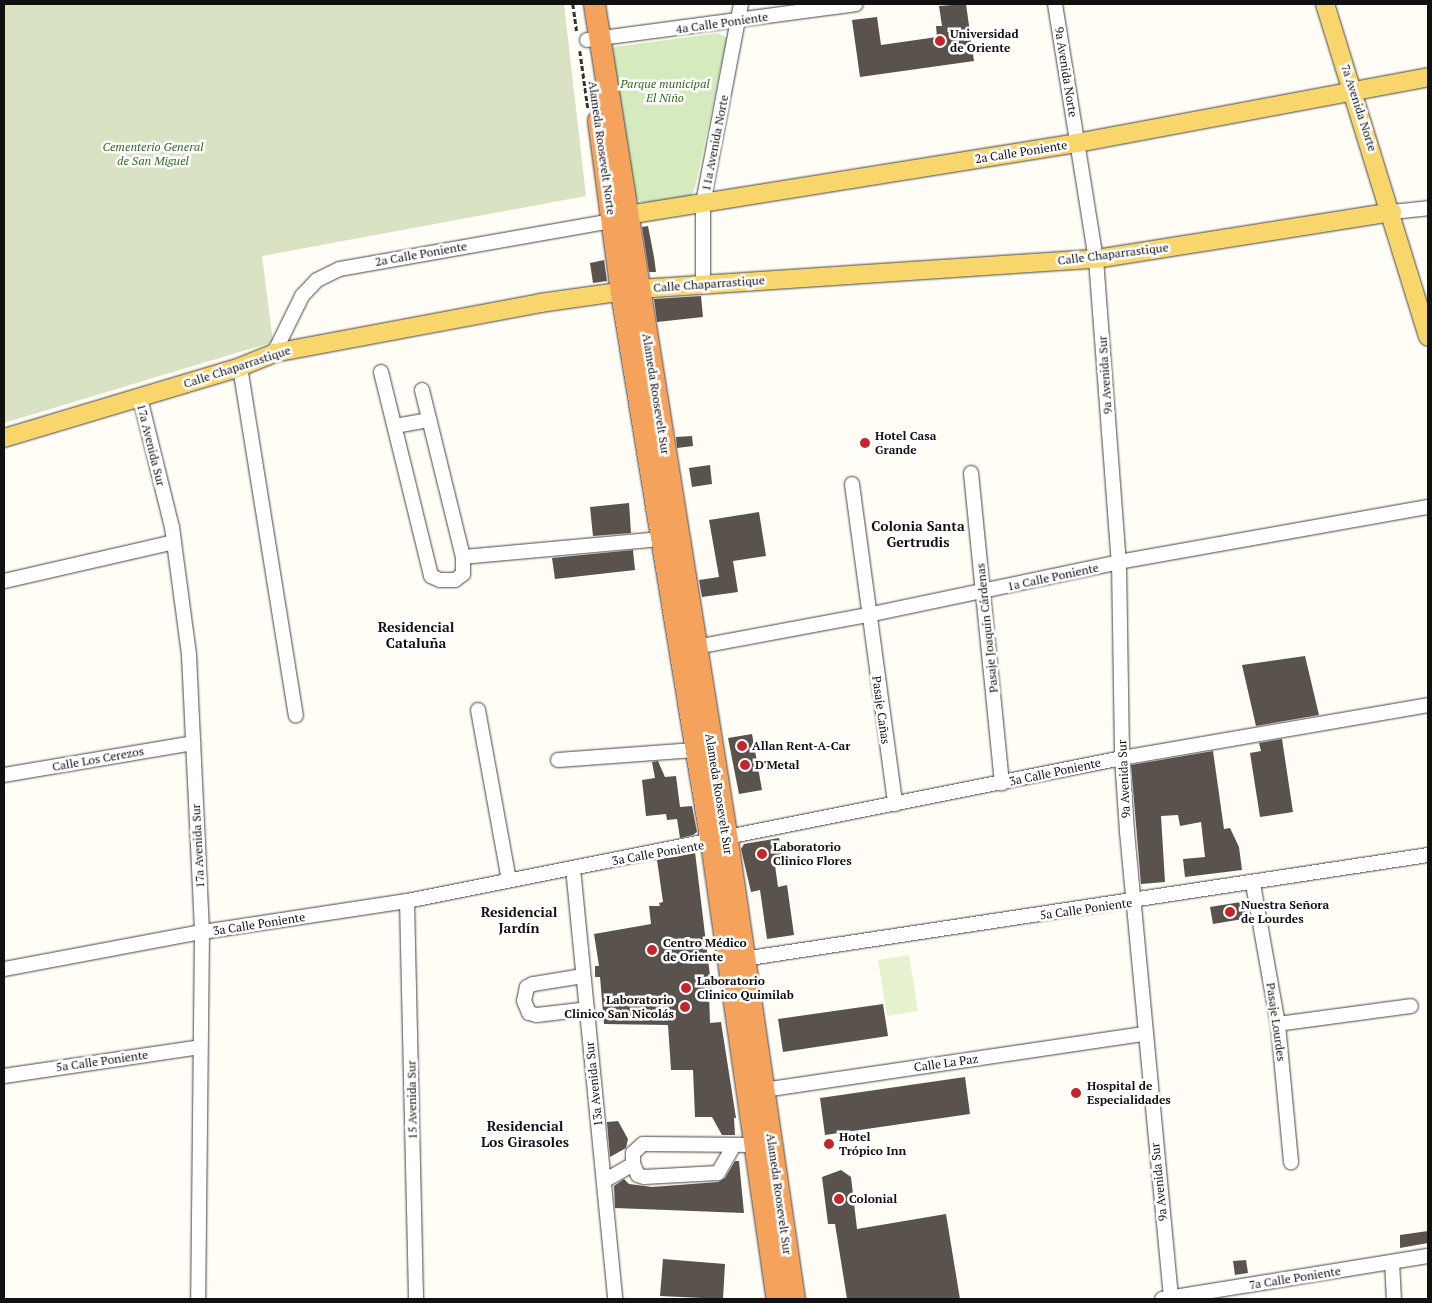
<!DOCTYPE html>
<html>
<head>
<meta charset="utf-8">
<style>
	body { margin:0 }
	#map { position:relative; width:1432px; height:1303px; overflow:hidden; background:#fffdf5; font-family:"PT Serif",serif }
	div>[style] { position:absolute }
	.green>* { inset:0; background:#d5ebbd }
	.cemetery>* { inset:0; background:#d9e3c4 }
	.pitch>* { inset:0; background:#e6f2cf }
	.building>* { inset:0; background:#5a524d }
	.path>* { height:2.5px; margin-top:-1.25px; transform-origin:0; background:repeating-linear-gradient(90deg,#333 0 5px,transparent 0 7.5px) }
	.roads { filter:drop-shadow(0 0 1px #444) drop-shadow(0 0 1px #444) }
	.minor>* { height:14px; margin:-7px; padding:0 7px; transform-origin:7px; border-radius:7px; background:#fff }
	.major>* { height:18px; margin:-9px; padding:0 9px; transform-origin:9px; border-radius:9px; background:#f9d66b }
	.highway>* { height:21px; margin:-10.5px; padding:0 10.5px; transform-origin:10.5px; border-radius:10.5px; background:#f5a25d }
	.dots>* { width:14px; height:14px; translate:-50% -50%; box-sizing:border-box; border:2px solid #fff; border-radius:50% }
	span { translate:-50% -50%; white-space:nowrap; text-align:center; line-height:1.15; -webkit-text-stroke:5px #fff; paint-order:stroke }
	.street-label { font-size:12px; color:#111 }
	.poi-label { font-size:12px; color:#111; font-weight:700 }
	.left { translate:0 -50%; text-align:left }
	.right { translate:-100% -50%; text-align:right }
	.park-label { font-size:12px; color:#2f6b1f; font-style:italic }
	.neighbourhood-label { font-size:14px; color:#111; font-weight:700 }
	.frame { position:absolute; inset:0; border:5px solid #111; pointer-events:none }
</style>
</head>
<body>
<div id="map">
	<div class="green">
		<i style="clip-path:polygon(718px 33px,727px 38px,695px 188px,690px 197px,643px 203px,631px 195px,609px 52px,615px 47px)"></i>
	</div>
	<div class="cemetery">
		<i style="clip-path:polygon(4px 4px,564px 4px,586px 196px,262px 256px,273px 342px,4px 423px)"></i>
	</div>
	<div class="pitch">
		<i style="clip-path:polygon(909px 955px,918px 1011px,887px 1016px,878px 960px)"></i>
	</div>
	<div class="building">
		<i style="clip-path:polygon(966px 4px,974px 61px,860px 77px,852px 20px,877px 17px,881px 45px,937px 37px,936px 26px,942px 26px,939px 6px)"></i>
		<i style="clip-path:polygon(648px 226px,654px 257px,656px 272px,649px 272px,642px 227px)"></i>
		<i style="clip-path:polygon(604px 260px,607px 281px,593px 283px,590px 263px)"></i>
		<i style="clip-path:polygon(701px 296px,703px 317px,657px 322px,654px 299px)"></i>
		<i style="clip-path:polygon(692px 436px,693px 446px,677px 448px,676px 437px)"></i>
		<i style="clip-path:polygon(710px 465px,712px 484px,692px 487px,689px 468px)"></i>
		<i style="clip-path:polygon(629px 503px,631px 533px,593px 536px,590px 507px)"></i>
		<i style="clip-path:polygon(759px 512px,766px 556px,733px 561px,738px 592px,702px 597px,699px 580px,719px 577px,709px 520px)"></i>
		<i style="clip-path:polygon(633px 550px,635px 570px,555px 579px,552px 558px)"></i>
		<i style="clip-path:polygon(1305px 656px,1319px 715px,1256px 726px,1242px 665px)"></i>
		<i style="clip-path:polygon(752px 734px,762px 790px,739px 794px,728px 738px)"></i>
		<i style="clip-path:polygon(1282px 739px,1293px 812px,1260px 817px,1250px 753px,1261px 751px,1259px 743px)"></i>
		<i style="clip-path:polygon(1213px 751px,1224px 829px,1230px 828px,1239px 847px,1242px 870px,1185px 877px,1183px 859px,1205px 857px,1201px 822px,1180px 826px,1178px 815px,1161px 816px,1165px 882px,1141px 884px,1131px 765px)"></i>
		<i style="clip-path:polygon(658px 761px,665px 777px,676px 776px,680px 807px,692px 806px,697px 832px,693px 835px,680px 838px,677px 819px,667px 820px,666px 814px,646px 816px,642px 780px,655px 778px,652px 762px)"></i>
		<i style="clip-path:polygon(779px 838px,783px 858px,774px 858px,778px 887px,787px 885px,794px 935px,767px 939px,760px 890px,751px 892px,741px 849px,744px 844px)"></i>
		<i style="clip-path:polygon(695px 852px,712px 992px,709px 993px,710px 1023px,721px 1022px,736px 1118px,734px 1118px,735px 1135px,722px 1135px,712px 1117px,695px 1117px,693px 1070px,671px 1070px,668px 1025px,604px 1024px,600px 977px,595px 977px,595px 966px,599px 966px,594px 934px,651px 924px,649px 906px,660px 906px,659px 903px,663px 902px,657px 860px)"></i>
		<i style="clip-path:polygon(1247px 901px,1249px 918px,1213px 924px,1210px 907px)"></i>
		<i style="clip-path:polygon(883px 1004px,888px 1036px,783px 1052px,778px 1019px)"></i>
		<i style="clip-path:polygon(965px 1077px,970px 1114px,825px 1135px,820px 1098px)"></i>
		<i style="clip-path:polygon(618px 1121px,628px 1139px,626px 1148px,610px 1157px,607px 1122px)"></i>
		<i style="clip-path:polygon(735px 1161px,739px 1161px,744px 1213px,615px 1208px,614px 1186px,624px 1179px,629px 1184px,652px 1187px,718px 1182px,725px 1178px)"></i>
		<i style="clip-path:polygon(841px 1170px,851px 1177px,857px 1229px,946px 1214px,960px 1299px,847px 1299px,835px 1224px,828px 1224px,822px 1177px)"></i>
		<i style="clip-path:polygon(1428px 1231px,1428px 1243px,1400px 1248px,1400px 1235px)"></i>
		<i style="clip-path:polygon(663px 1259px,725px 1264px,723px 1299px,660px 1296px)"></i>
		<i style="clip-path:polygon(1246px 1260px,1248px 1273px,1235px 1275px,1233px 1261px)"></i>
	</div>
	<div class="path">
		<i style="left:573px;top:4px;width:27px;rotate:82deg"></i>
		<i style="left:580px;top:51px;width:58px;rotate:82deg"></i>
	</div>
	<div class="roads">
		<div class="minor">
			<i style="left:1055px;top:4px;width:258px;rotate:80.9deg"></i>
			<i style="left:1096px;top:259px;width:304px;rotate:85.7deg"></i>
			<i style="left:1119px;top:562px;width:196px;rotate:89.1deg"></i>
			<i style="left:1122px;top:758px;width:74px;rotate:86.1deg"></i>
			<i style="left:1127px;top:832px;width:468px;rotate:84.6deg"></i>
			<i style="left:587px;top:40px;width:271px;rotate:-7.6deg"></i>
			<i style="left:1392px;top:212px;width:36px;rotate:-6deg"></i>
			<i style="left:703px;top:284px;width:81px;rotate:-90deg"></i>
			<i style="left:703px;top:203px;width:203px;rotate:-79.2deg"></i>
			<i style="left:274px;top:353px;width:64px;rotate:-63.8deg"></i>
			<i style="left:302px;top:296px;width:22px;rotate:-47deg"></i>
			<i style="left:317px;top:280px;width:25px;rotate:-26deg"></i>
			<i style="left:340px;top:269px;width:277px;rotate:-10deg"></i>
			<i style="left:240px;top:367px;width:353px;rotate:80.9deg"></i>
			<i style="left:381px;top:372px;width:210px;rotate:76.2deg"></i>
			<i style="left:431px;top:576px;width:10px;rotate:24deg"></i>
			<i style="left:440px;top:580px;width:15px"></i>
			<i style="left:455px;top:580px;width:10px;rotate:-37deg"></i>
			<i style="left:463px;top:574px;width:17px;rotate:-90deg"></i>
			<i style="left:422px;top:390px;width:172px;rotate:76.2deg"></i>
			<i style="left:463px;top:557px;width:200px;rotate:-5.2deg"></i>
			<i style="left:140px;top:398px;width:133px;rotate:76.1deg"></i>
			<i style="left:172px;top:527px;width:129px;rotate:82.4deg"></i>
			<i style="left:189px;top:655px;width:277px;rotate:87.3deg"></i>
			<i style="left:202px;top:932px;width:367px;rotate:90.6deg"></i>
			<i style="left:395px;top:426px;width:35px;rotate:-10deg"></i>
			<i style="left:971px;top:473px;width:312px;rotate:84.3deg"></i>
			<i style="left:852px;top:484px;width:323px;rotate:82.3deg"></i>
			<i style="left:4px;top:581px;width:174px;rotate:-12.9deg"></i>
			<i style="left:690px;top:648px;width:181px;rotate:-10.5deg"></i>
			<i style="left:868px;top:615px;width:257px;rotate:-11.9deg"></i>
			<i style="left:1119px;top:562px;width:314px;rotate:-10.1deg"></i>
			<i style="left:478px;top:710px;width:173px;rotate:79.7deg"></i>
			<i style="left:558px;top:760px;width:137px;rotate:-4.2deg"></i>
			<i style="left:4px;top:775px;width:192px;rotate:-9.6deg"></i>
			<i style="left:573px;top:868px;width:433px;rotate:84.4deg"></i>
			<i style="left:1253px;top:884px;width:142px;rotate:79.9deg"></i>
			<i style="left:1278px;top:1024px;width:139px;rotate:84.6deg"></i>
			<i style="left:407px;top:901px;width:398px;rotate:88.7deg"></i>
			<i style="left:743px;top:959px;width:693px;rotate:-8.63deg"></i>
			<i style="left:4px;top:969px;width:201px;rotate:-10.6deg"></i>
			<i style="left:202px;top:932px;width:207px;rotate:-8.6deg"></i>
			<i style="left:407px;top:901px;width:729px;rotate:-11.31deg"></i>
			<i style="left:1122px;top:758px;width:311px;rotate:-9.8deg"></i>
			<i style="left:583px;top:976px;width:51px;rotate:170.9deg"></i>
			<i style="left:533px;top:984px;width:7px;rotate:153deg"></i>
			<i style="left:527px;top:987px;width:14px;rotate:102deg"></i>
			<i style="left:524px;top:1001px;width:13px;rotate:67deg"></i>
			<i style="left:529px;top:1013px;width:8px;rotate:14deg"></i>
			<i style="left:537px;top:1015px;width:50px;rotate:-6.8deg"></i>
			<i style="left:1278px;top:1024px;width:134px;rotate:-7.7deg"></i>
			<i style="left:4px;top:1076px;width:198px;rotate:-8.4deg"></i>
			<i style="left:757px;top:1091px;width:391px;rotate:-8.4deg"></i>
			<i style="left:633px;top:1164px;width:12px;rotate:66deg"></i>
			<i style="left:638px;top:1175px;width:6px;rotate:18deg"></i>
			<i style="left:644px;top:1177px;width:74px;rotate:-3.1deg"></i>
			<i style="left:718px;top:1173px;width:32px;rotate:-60deg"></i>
			<i style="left:604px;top:1181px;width:34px;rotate:-30deg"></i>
			<i style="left:633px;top:1164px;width:11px;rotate:-90deg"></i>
			<i style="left:633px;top:1153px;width:13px;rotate:-42deg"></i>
			<i style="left:643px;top:1144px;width:112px;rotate:0.5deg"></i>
			<i style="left:1392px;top:1262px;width:37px;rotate:87deg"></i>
			<i style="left:1162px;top:1299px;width:269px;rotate:-9.2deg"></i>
		</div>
		<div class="major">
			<i style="left:1325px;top:4px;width:348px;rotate:72.8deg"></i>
			<i style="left:615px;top:217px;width:468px;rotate:-9.1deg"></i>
			<i style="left:1077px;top:143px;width:357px;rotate:-10.6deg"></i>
			<i style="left:4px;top:438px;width:246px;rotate:-16.7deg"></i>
			<i style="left:240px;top:367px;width:37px;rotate:-22deg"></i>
			<i style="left:274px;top:353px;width:271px;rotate:-10.6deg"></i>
			<i style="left:540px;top:303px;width:101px;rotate:-8deg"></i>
			<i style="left:640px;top:289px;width:457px;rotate:-3.8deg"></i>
			<i style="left:1096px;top:259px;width:300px;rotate:-9deg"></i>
		</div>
		<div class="highway">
			<i style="left:594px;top:4px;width:847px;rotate:80.96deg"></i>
			<i style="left:727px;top:840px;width:464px;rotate:81.7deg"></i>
			<i style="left:598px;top:120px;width:174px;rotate:82.4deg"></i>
			<i style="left:621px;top:292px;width:558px;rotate:80.72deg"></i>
			<i style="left:711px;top:843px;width:461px;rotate:81.8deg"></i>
		</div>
	</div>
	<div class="dots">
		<i style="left:940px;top:41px;background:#c4262e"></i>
		<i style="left:865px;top:443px;background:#c4262e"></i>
		<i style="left:742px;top:746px;background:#c4262e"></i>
		<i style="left:745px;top:765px;background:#c4262e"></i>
		<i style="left:762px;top:854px;background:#c4262e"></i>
		<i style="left:1230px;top:912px;background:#c4262e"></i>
		<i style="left:652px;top:950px;background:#c4262e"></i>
		<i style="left:686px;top:988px;background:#c4262e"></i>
		<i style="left:685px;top:1007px;background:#c4262e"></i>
		<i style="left:1076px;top:1093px;background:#c4262e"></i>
		<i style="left:829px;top:1144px;background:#c4262e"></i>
		<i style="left:839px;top:1199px;background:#c4262e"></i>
	</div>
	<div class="street-label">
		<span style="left:722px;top:23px;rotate:-8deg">4a Calle Poniente</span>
		<span style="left:1066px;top:72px;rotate:81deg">9a Avenida Norte</span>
		<span style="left:1359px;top:108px;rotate:72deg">7a Avenida Norte</span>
		<span style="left:715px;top:143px;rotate:-79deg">11a Avenida Norte</span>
		<span style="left:602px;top:148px;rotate:82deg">Alameda Roosevelt Norte</span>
		<span style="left:1021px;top:152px;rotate:-9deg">2a Calle Poniente</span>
		<span style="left:421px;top:254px;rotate:-10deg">2a Calle Poniente</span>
		<span style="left:1113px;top:254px;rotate:-7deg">Calle Chaparrastique</span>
		<span style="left:709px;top:284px;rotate:-4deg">Calle Chaparrastique</span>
		<span style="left:237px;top:367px;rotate:-18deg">Calle Chaparrastique</span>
		<span style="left:1105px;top:375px;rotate:-94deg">9a Avenida Sur</span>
		<span style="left:656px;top:394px;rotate:81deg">Alameda Roosevelt Sur</span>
		<span style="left:151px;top:445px;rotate:76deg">17a Avenida Sur</span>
		<span style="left:1053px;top:577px;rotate:-12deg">1a Calle Poniente</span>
		<span style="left:987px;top:628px;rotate:-96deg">Pasaje Joaquín Cárdenas</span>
		<span style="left:881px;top:710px;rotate:82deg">Pasaje Cañas</span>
		<span style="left:98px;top:759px;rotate:-10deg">Calle Los Cerezos</span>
		<span style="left:1055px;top:772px;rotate:-12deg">3a Calle Poniente</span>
		<span style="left:1124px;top:779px;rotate:-93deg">9a Avenida Sur</span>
		<span style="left:719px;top:794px;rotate:81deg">Alameda Roosevelt Sur</span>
		<span style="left:198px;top:846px;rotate:-93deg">17a Avenida Sur</span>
		<span style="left:658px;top:853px;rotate:-10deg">3a Calle Poniente</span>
		<span style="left:1086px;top:909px;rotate:-8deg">5a Calle Poniente</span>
		<span style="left:259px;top:924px;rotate:-9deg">3a Calle Poniente</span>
		<span style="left:1276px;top:1022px;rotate:82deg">Pasaje Lourdes</span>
		<span style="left:102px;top:1061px;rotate:-8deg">5a Calle Poniente</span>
		<span style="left:946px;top:1063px;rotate:-8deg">Calle La Paz</span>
		<span style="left:594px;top:1084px;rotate:-96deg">13a Avenida Sur</span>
		<span style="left:412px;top:1100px;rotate:-91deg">15 Avenida Sur</span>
		<span style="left:1159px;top:1182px;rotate:-96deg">9a Avenida Sur</span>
		<span style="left:779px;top:1194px;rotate:82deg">Alameda Roosevelt Sur</span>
		<span style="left:1295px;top:1278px;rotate:-9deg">7a Calle Poniente</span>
	</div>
	<div class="poi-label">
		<span class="left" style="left:950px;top:41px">Universidad<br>de Oriente</span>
		<span class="left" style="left:875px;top:443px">Hotel Casa<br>Grande</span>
		<span class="left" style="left:752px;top:746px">Allan Rent-A-Car</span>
		<span class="left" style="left:755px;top:765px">D'Metal</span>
		<span class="left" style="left:773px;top:854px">Laboratorio<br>Clinico Flores</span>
		<span class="left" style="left:1241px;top:912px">Nuestra Señora<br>de Lourdes</span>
		<span class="left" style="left:663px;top:950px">Centro Médico<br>de Oriente</span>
		<span class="left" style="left:697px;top:988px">Laboratorio<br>Clinico Quimilab</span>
		<span class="right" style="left:674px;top:1007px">Laboratorio<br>Clinico San Nicolás</span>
		<span class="left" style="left:1087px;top:1093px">Hospital de<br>Especialidades</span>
		<span class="left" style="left:839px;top:1144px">Hotel<br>Trópico Inn</span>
		<span class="left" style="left:849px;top:1199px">Colonial</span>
	</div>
	<div class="park-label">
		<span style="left:665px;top:91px">Parque municipal<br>El Niño</span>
		<span style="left:153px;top:154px">Cementerio General<br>de San Miguel</span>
	</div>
	<div class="neighbourhood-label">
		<span style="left:918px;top:534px">Colonia Santa<br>Gertrudis</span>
		<span style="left:416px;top:635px">Residencial<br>Cataluña</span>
		<span style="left:519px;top:920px">Residencial<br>Jardín</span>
		<span style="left:525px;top:1134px">Residencial<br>Los Girasoles</span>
	</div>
	<div class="frame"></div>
</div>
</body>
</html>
